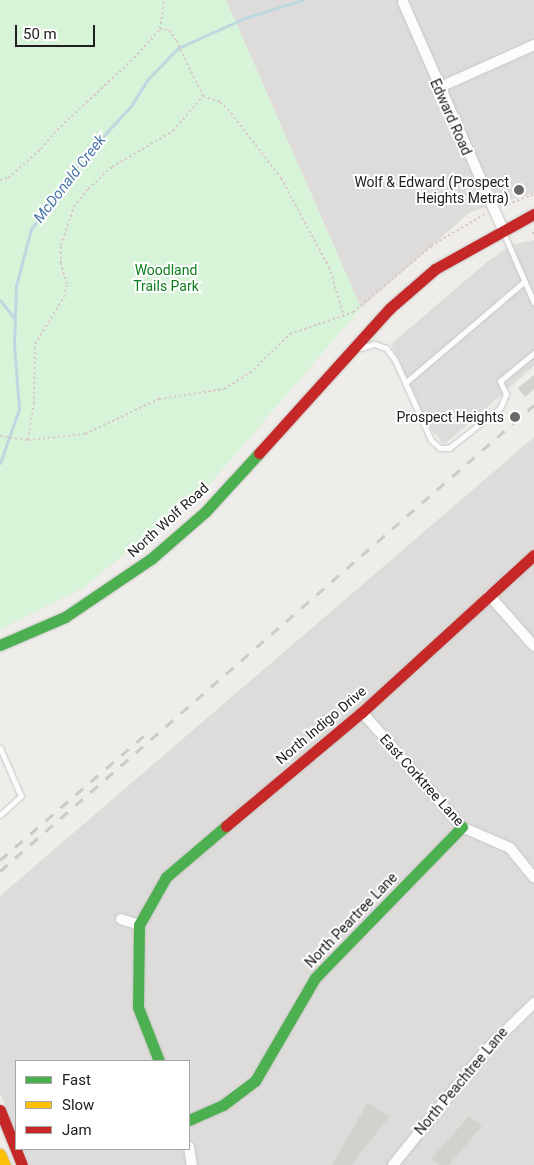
<!DOCTYPE html>
<html>
<head>
<meta charset="utf-8">
<style>
	body { margin:0 }
	#map { position:relative; width:534px; height:1165px; overflow:hidden; background:#efede9; font-family:Roboto,sans-serif }
	div>[style] { position:absolute }
	.residential>* { inset:0; background:#dedcda }
	.religious>* { inset:0; background:#dddcda }
	.park>* { inset:0; background:#d8f4d8 }
	.stream>* { height:3px; margin:-1.5px; padding:0 1.5px; transform-origin:1.5px; border-radius:1.5px; background:#bdd8e1 }
	.building>* { inset:0; background:#d3d1ce }
	.path>* { height:2px; margin-top:-1px; transform-origin:0; background:repeating-linear-gradient(90deg,#d7cac8 0 2.5px,transparent 0 5px) }
	.roads { filter:drop-shadow(0 0 1px #c7c6c5) drop-shadow(0 0 1px #c7c6c5) }
	.lane>* { height:5px; margin:-2.5px; padding:0 2.5px; transform-origin:2.5px; border-radius:2.5px; background:#fdfcfc }
	.street>* { height:10px; margin:-5px; padding:0 5px; transform-origin:5px; border-radius:5px; background:#fdfcfc }
	.fast>* { height:11px; margin:-5.5px; padding:0 5.5px; transform-origin:5.5px; border-radius:5.5px; background:#4caf50 }
	.slow>* { height:11px; margin:-5.5px; padding:0 5.5px; transform-origin:5.5px; border-radius:5.5px; background:#ffc107 }
	.jam>* { height:11px; margin:-5.5px; padding:0 5.5px; transform-origin:5.5px; border-radius:5.5px; background:#c62828 }
	.rail>* { height:3px; margin-top:-1.5px; transform-origin:0; background:repeating-linear-gradient(90deg,#cbcbca 0 10px,transparent 0 20px) }
	.dots>* { width:14px; height:14px; translate:-50% -50%; box-sizing:border-box; border:2px solid #fff; border-radius:50% }
	span { translate:-50% -50%; white-space:nowrap; text-align:center; line-height:1.15; -webkit-text-stroke:4px #fff; paint-order:stroke }
	.street-label { font-size:14px; color:#202020 }
	.poi-label { font-size:14px; color:#202020 }
	.right { translate:-100% -50%; text-align:right }
	.park-label { font-size:14px; color:#0d7f1b }
	.water-label { font-size:15px; color:#4a76a8; font-style:italic }
	.legend { position:absolute; left:15px; top:1060px; width:175px; height:90px; box-sizing:border-box; background:#fff; border:1px solid #a6a6a6; margin:0; padding:6px 9px; list-style:none; font-size:15px; color:#202020 }
	.legend li { display:flex; align-items:center; gap:10px; height:25px }
	.legend b { width:25px; border:1px solid #a6a6a6 }
	.scale { position:absolute; left:15px; top:25px; width:80px; height:22px; box-sizing:border-box; border:2px solid #202020; border-top:0; padding-left:6px; font-size:15px; line-height:18px; white-space:nowrap; color:#202020; -webkit-text-stroke:4px #fff; paint-order:stroke }
</style>
</head>
<body>
<div id="map">
	<div class="residential">
		<i style="clip-path:polygon(226px 0,534px 0,534px 193px,470px 212px,361px 308px)"></i>
		<i style="clip-path:polygon(534px 437px,534px 1165px,29px 1165px,23px 1149px,189px 1149px,189px 1061px,16px 1061px,16px 1133px,0 1093px,0 896px)"></i>
	</div>
	<div class="religious">
		<i style="clip-path:polygon(534px 240px,534px 366px,444px 445px,429px 426px,391px 344px,487px 262px,511px 245px)"></i>
	</div>
	<div class="park">
		<i style="clip-path:polygon(0 0,226px 0,361px 308px,209px 485px,83px 588px,0 629px)"></i>
	</div>
	<div class="stream">
		<i style="left:0;top:300px;width:23px;rotate:52deg"></i>
		<i style="left:0;top:463px;width:57px;rotate:-70.6deg"></i>
		<i style="left:19px;top:409px;width:65px;rotate:-94.4deg"></i>
		<i style="left:14px;top:344px;width:58px;rotate:-88deg"></i>
		<i style="left:16px;top:286px;width:59px;rotate:-75.3deg"></i>
		<i style="left:31px;top:229px;width:94px;rotate:-53.3deg"></i>
		<i style="left:87px;top:154px;width:65px;rotate:-47.5deg"></i>
		<i style="left:131px;top:106px;width:32px;rotate:-58deg"></i>
		<i style="left:148px;top:79px;width:43px;rotate:-45.9deg"></i>
		<i style="left:178px;top:48px;width:73px;rotate:-24.1deg"></i>
		<i style="left:245px;top:18px;width:60px;rotate:-17.5deg"></i>
	</div>
	<div class="building">
		<i style="clip-path:polygon(534px 375px,534px 389px,525px 397px,518px 388px)"></i>
		<i style="clip-path:polygon(368px 1102px,389px 1117px,351px 1165px,332px 1165px)"></i>
		<i style="clip-path:polygon(469px 1116px,482px 1126px,449px 1165px,439px 1165px,431px 1159px)"></i>
	</div>
	<div class="path">
		<i style="left:160px;top:29px;width:29px;rotate:-82deg"></i>
		<i style="left:203px;top:96px;width:18px;rotate:19deg"></i>
		<i style="left:220px;top:102px;width:16px;rotate:45deg"></i>
		<i style="left:231px;top:113px;width:82px;rotate:52.4deg"></i>
		<i style="left:281px;top:178px;width:101px;rotate:61.7deg"></i>
		<i style="left:329px;top:267px;width:52px;rotate:73.3deg"></i>
		<i style="left:0;top:180px;width:8px;rotate:-14deg"></i>
		<i style="left:8px;top:178px;width:44px;rotate:-41.3deg"></i>
		<i style="left:41px;top:149px;width:25px;rotate:-50deg"></i>
		<i style="left:57px;top:130px;width:105px;rotate:-43.1deg"></i>
		<i style="left:134px;top:58px;width:39px;rotate:-48deg"></i>
		<i style="left:160px;top:29px;width:9px;rotate:6deg"></i>
		<i style="left:169px;top:30px;width:12px;rotate:55deg"></i>
		<i style="left:176px;top:40px;width:62px;rotate:64.3deg"></i>
		<i style="left:503px;top:206px;width:33px;rotate:-21deg"></i>
		<i style="left:532px;top:233px;width:2px"></i>
		<i style="left:0;top:436px;width:28px;rotate:8deg"></i>
		<i style="left:28px;top:440px;width:57px;rotate:-6deg"></i>
		<i style="left:85px;top:434px;width:82px;rotate:-25.3deg"></i>
		<i style="left:159px;top:399px;width:66px;rotate:-8.7deg"></i>
		<i style="left:224px;top:389px;width:31px;rotate:-32deg"></i>
		<i style="left:250px;top:373px;width:56px;rotate:-44.3deg"></i>
		<i style="left:290px;top:334px;width:67px;rotate:-19.2deg"></i>
		<i style="left:353px;top:312px;width:102px;rotate:-40.2deg"></i>
		<i style="left:431px;top:246px;width:63px;rotate:-30.7deg"></i>
		<i style="left:28px;top:440px;width:36px;rotate:-81deg"></i>
		<i style="left:34px;top:404px;width:60px;rotate:-89deg"></i>
		<i style="left:35px;top:344px;width:55px;rotate:-58.3deg"></i>
		<i style="left:64px;top:297px;width:13px;rotate:-77deg"></i>
		<i style="left:67px;top:284px;width:21px;rotate:-107deg"></i>
		<i style="left:61px;top:264px;width:19px;rotate:-90deg"></i>
		<i style="left:61px;top:245px;width:40px;rotate:-71.1deg"></i>
		<i style="left:74px;top:207px;width:23px;rotate:-52deg"></i>
		<i style="left:88px;top:189px;width:33px;rotate:-43deg"></i>
		<i style="left:112px;top:167px;width:71px;rotate:-30.5deg"></i>
		<i style="left:173px;top:131px;width:46px;rotate:-49.4deg"></i>
	</div>
	<div class="roads">
		<div class="lane">
			<i style="left:503px;top:232px;width:77px;rotate:66.4deg"></i>
			<i style="left:360px;top:348px;width:15px;rotate:-16deg"></i>
			<i style="left:374px;top:344px;width:13px;rotate:18deg"></i>
			<i style="left:386px;top:348px;width:15px;rotate:53deg"></i>
			<i style="left:395px;top:360px;width:88px;rotate:65.8deg"></i>
			<i style="left:431px;top:440px;width:12px;rotate:42deg"></i>
			<i style="left:440px;top:448px;width:9px"></i>
			<i style="left:449px;top:448px;width:65px;rotate:-38.1deg"></i>
			<i style="left:500px;top:408px;width:15px;rotate:-67deg"></i>
			<i style="left:506px;top:394px;width:14px;rotate:-115deg"></i>
			<i style="left:500px;top:381px;width:44px;rotate:-39.5deg"></i>
			<i style="left:405px;top:383px;width:157px;rotate:-40.4deg"></i>
			<i style="left:0;top:748px;width:52px;rotate:66.4deg"></i>
			<i style="left:21px;top:796px;width:28px;rotate:138deg"></i>
		</div>
		<div class="street">
			<i style="left:403px;top:2px;width:249px;rotate:66.3deg"></i>
			<i style="left:438px;top:88px;width:105px;rotate:-24.1deg"></i>
			<i style="left:489px;top:595px;width:68px;rotate:48.6deg"></i>
			<i style="left:362px;top:712px;width:152px;rotate:49deg"></i>
			<i style="left:462px;top:827px;width:52px;rotate:23.6deg"></i>
			<i style="left:510px;top:848px;width:38px;rotate:51deg"></i>
			<i style="left:121px;top:919px;width:19px;rotate:18deg"></i>
			<i style="left:189px;top:1147px;width:18px;rotate:81deg"></i>
			<i style="left:393px;top:1165px;width:146px;rotate:-51.1deg"></i>
			<i style="left:485px;top:1051px;width:69px;rotate:-44.4deg"></i>
		</div>
		<div class="fast">
			<i style="left:0;top:645px;width:71px;rotate:-23.3deg"></i>
			<i style="left:65px;top:617px;width:105px;rotate:-34.1deg"></i>
			<i style="left:152px;top:558px;width:70px;rotate:-41deg"></i>
			<i style="left:205px;top:512px;width:80px;rotate:-47.5deg"></i>
			<i style="left:159px;top:1061px;width:58px;rotate:-111.3deg"></i>
			<i style="left:138px;top:1007px;width:82px;rotate:-89.3deg"></i>
			<i style="left:139px;top:925px;width:55px;rotate:-60.6deg"></i>
			<i style="left:166px;top:877px;width:79px;rotate:-40.4deg"></i>
			<i style="left:189px;top:1120px;width:37px;rotate:-24deg"></i>
			<i style="left:223px;top:1105px;width:40px;rotate:-37deg"></i>
			<i style="left:255px;top:1081px;width:119px;rotate:-59.8deg"></i>
			<i style="left:315px;top:978px;width:211px;rotate:-45.8deg"></i>
		</div>
		<div class="slow">
			<i style="left:0;top:1154px;width:12px;rotate:66deg"></i>
		</div>
		<div class="jam">
			<i style="left:259px;top:453px;width:194px;rotate:-47.9deg"></i>
			<i style="left:389px;top:309px;width:61px;rotate:-41deg"></i>
			<i style="left:435px;top:269px;width:113px;rotate:-29.1deg"></i>
			<i style="left:226px;top:826px;width:177px;rotate:-40deg"></i>
			<i style="left:362px;top:712px;width:233px;rotate:-42.4deg"></i>
			<i style="left:0;top:1110px;width:59px;rotate:68.2deg"></i>
		</div>
	</div>
	<div class="rail">
		<i style="left:0;top:860px;width:194px;rotate:-40.8deg"></i>
		<i style="left:0;top:871px;width:709px;rotate:-41.11deg"></i>
	</div>
	<div class="dots">
		<i style="left:519px;top:190px;background:#686866"></i>
		<i style="left:515px;top:417px;background:#686866"></i>
	</div>
	<div class="street-label">
		<span style="left:451px;top:117px;rotate:66deg">Edward Road</span>
		<span style="left:168px;top:520px;rotate:-42deg">North Wolf Road</span>
		<span style="left:321px;top:725px;rotate:-40deg">North Indigo Drive</span>
		<span style="left:422px;top:780px;rotate:48deg">East Corktree Lane</span>
		<span style="left:351px;top:920px;rotate:-46deg">North Peartree Lane</span>
		<span style="left:461px;top:1081px;rotate:-50deg">North Peachtree Lane</span>
	</div>
	<div class="poi-label">
		<span class="right" style="left:509px;top:190px">Wolf &amp; Edward (Prospect<br>Heights Metra)</span>
		<span class="right" style="left:504px;top:417px">Prospect Heights</span>
	</div>
	<div class="park-label">
		<span style="left:166px;top:278px">Woodland<br>Trails Park</span>
	</div>
	<div class="water-label">
		<span style="left:70px;top:179px;rotate:-52deg">McDonald Creek</span>
	</div>
	<ul class="legend">
	<li><b style="height:6px;background:#4caf50"></b>Fast</li>
	<li><b style="height:6px;background:#ffc107"></b>Slow</li>
	<li><b style="height:6px;background:#c62828"></b>Jam</li>
	</ul>
	<div class="scale">50 m</div>
</div>
</body>
</html>
